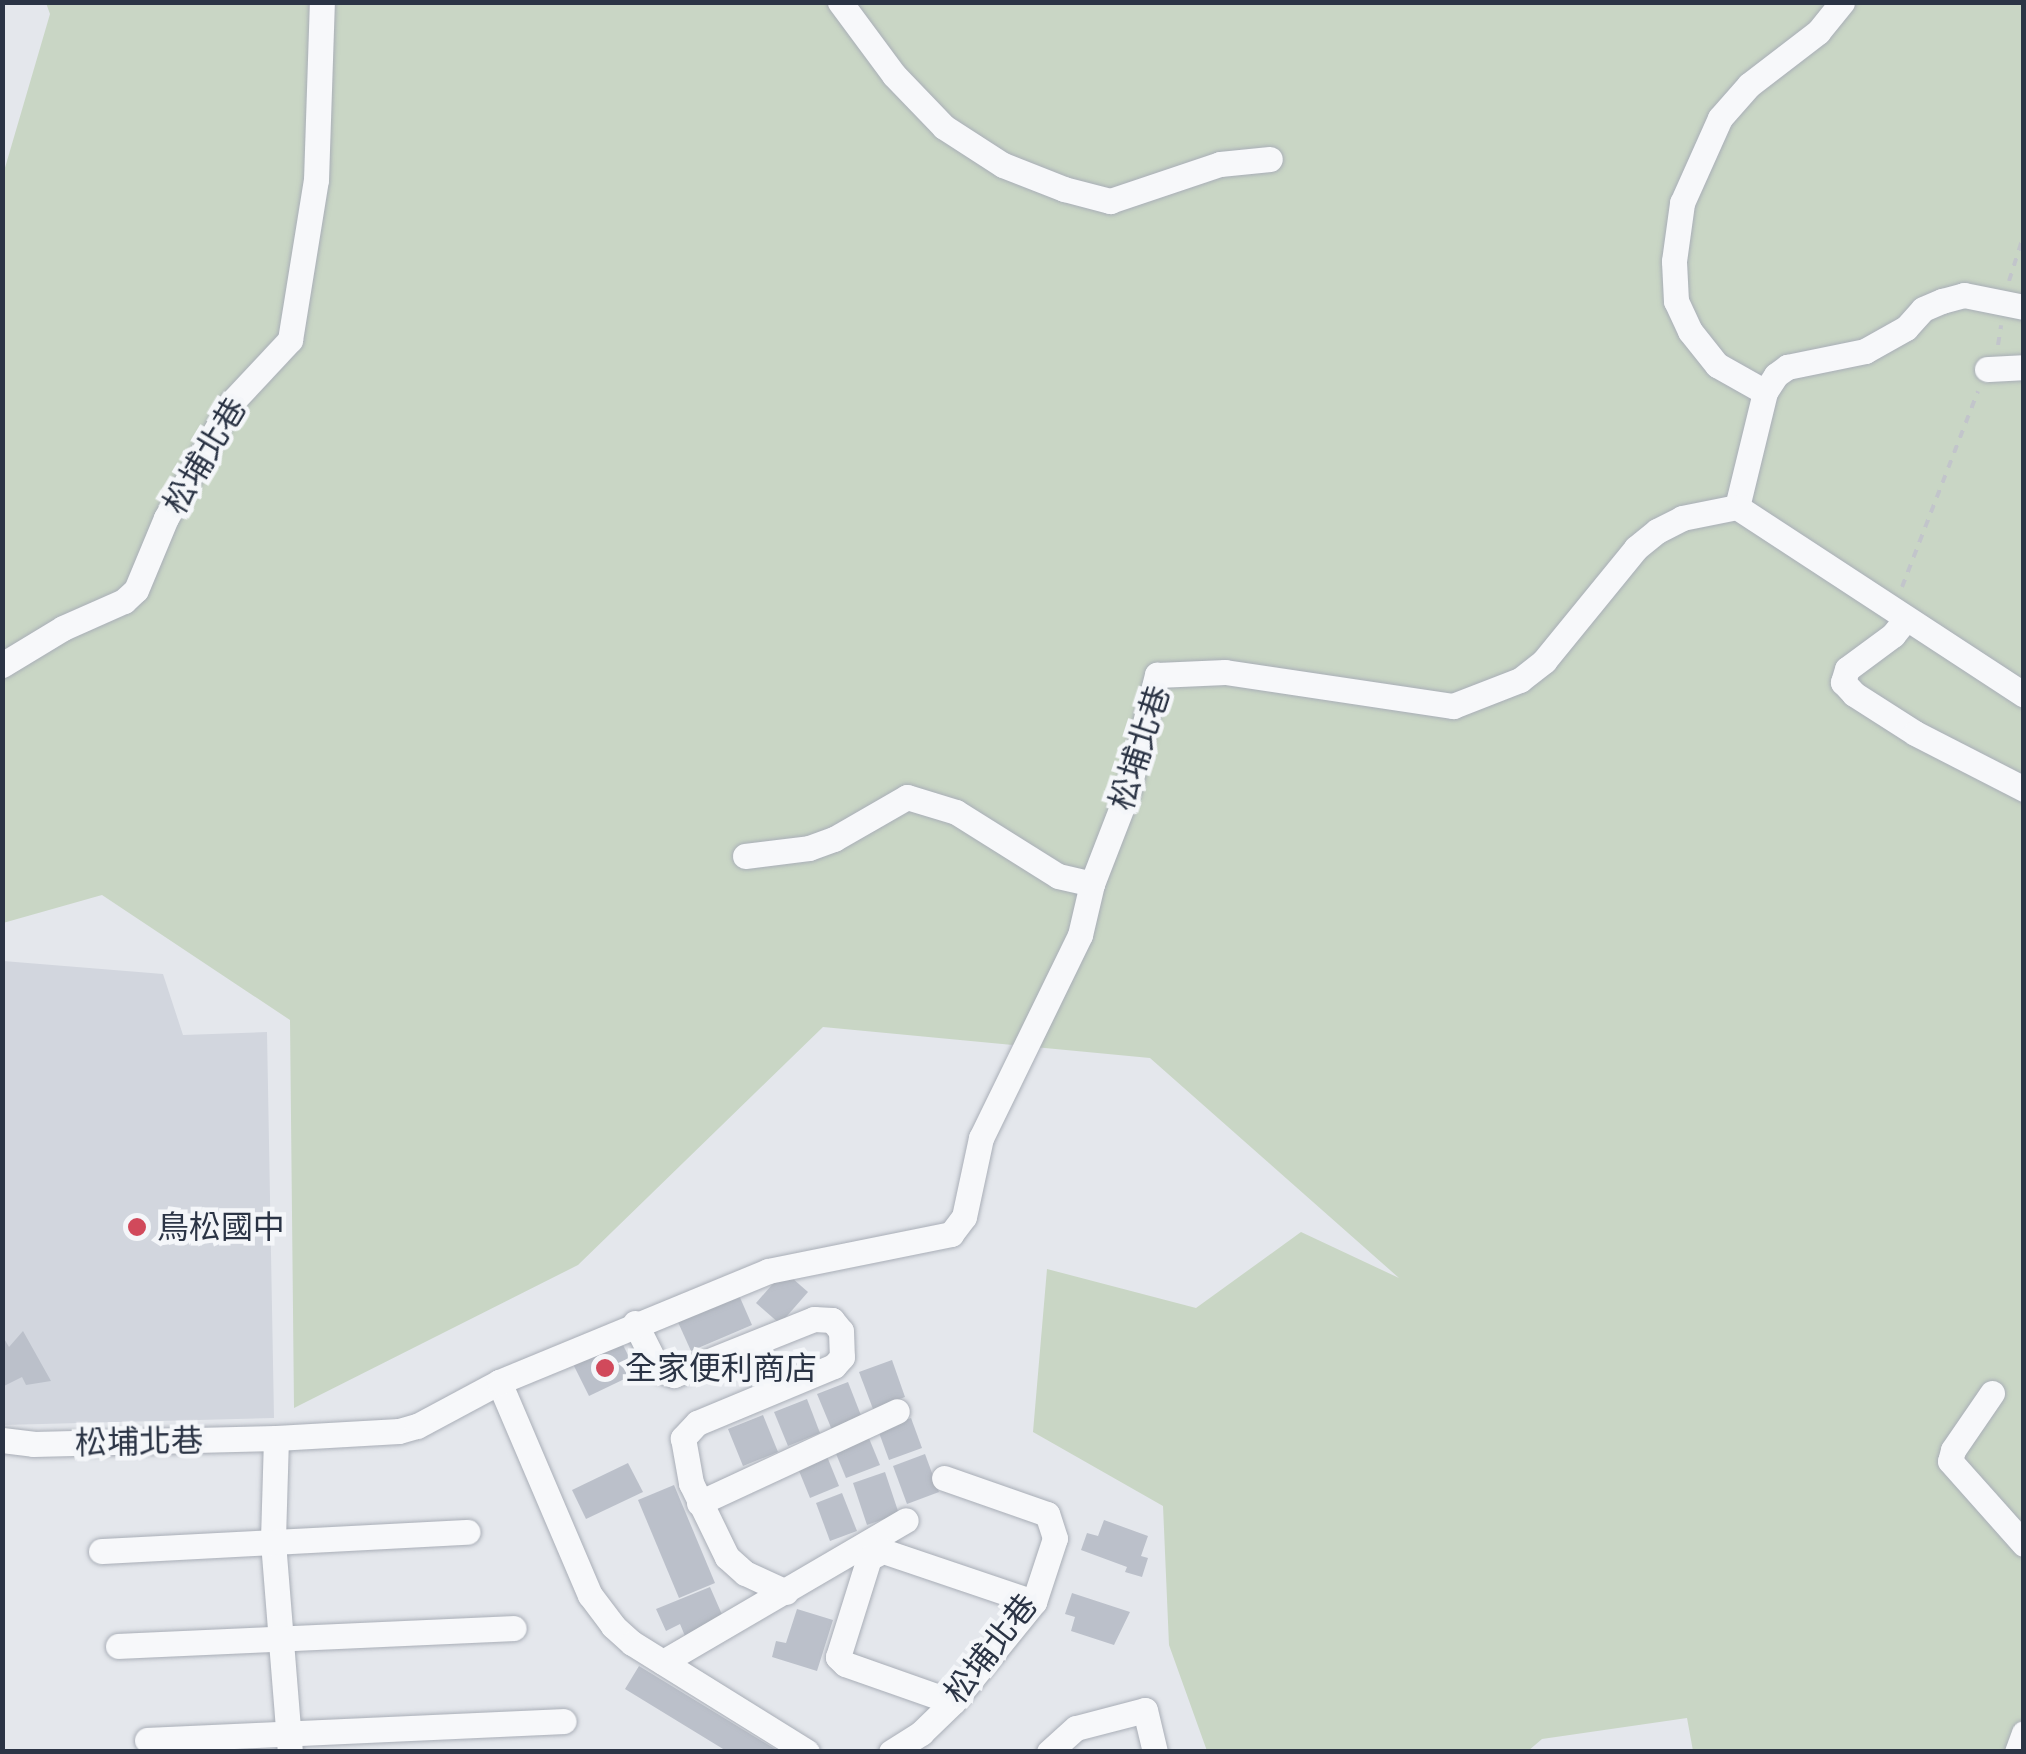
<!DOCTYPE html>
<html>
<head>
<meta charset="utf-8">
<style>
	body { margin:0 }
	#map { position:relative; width:2026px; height:1754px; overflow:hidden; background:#e4e7ec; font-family:Cabin,"Noto Sans TC",sans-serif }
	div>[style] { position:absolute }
	.built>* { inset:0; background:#d2d6de }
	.green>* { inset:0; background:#c9d6c5 }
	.building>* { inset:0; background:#bbc0ca }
	.path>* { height:4px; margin-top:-2px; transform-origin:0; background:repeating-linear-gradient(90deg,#c2c5cb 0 8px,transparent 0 16px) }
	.roads { filter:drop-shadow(0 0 2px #a9aeb7) drop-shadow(0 0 2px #a9aeb7) }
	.minor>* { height:25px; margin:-12.5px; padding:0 12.5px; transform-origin:12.5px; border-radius:12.5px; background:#f7f8fa }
	.dots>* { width:28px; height:28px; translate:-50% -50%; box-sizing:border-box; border:5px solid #f4f6f9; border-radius:50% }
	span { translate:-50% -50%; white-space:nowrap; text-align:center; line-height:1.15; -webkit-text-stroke:9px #f4f6f9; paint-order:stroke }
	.street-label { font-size:32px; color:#2b3445 }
	.poi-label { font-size:32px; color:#2b3445 }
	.left { translate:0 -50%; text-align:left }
	.frame { position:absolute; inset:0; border:5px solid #2b3445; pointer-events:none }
</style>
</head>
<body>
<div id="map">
	<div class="built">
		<i style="clip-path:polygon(3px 961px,163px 974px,183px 1035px,267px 1032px,274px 1418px,3px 1425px)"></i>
	</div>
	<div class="green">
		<i style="clip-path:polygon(46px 3px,2023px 3px,2023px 1751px,1693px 1751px,1687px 1718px,1542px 1739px,1528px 1751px,1207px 1751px,1169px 1645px,1163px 1506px,1033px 1432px,1047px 1269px,1196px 1308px,1301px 1232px,1399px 1278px,1150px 1058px,823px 1027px,578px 1265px,294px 1408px,290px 1020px,102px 895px,3px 923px,2px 178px,50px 14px)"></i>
	</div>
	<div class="building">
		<i style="clip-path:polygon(784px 1271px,808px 1292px,780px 1324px,756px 1303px)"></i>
		<i style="clip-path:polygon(738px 1293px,752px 1325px,691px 1351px,677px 1320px)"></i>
		<i style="clip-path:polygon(23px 1331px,51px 1381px,26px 1385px,22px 1377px,2px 1387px,2px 1335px,9px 1347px)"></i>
		<i style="clip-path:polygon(620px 1339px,637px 1373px,589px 1396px,572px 1362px)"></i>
		<i style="clip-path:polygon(892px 1360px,905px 1397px,873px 1409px,859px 1372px)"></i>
		<i style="clip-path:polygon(848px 1382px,862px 1418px,832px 1430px,817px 1394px)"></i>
		<i style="clip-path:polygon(807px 1399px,820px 1433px,788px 1446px,774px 1412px)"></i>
		<i style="clip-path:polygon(763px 1415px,778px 1452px,743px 1466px,728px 1429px)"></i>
		<i style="clip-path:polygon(911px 1418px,922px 1448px,889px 1460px,878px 1430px)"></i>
		<i style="clip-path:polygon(866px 1431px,880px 1465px,846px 1478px,832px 1444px)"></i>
		<i style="clip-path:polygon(824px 1449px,839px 1486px,810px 1498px,795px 1461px)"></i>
		<i style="clip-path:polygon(925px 1454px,939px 1492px,907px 1504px,893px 1466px)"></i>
		<i style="clip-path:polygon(628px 1463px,643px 1492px,586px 1519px,572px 1490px)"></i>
		<i style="clip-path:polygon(885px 1472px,899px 1514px,867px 1525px,853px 1483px)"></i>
		<i style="clip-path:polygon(674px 1485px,715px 1583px,679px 1598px,638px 1500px)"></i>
		<i style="clip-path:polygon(842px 1493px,857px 1531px,830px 1541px,816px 1503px)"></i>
		<i style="clip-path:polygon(1104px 1520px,1148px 1536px,1141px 1556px,1148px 1558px,1142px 1577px,1125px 1572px,1127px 1567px,1081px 1550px,1087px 1533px,1098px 1536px)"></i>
		<i style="clip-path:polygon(710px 1587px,724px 1619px,685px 1636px,680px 1624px,666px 1631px,656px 1609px)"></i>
		<i style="clip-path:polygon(1072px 1593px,1130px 1612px,1114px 1645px,1071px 1631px,1075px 1617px,1065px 1614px)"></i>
		<i style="clip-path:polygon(797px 1609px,833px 1620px,817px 1671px,772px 1657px,776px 1641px,786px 1643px)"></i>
		<i style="clip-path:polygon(639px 1666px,752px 1735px,780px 1752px,728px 1752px,710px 1741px,625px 1689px)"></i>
	</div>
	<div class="path">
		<i style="left:2009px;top:281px;width:49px;rotate:-72.3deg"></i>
		<i style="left:1998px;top:345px;width:20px;rotate:-81deg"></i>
		<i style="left:1902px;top:587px;width:210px;rotate:-68.8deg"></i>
	</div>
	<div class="roads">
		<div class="minor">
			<i style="left:840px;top:2px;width:91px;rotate:53.5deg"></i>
			<i style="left:894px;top:75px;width:72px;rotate:46.1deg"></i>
			<i style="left:944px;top:127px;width:70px;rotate:32.8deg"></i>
			<i style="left:1003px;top:165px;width:66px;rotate:21.5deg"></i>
			<i style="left:1064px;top:189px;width:48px;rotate:14.6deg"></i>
			<i style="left:1110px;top:201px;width:116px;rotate:-18.6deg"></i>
			<i style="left:1220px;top:164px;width:50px;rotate:-5.7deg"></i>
			<i style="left:1987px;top:369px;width:37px;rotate:-3deg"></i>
			<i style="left:1765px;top:392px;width:55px;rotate:-150.6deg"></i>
			<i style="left:1717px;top:365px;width:43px;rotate:-128.5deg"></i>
			<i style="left:1690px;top:331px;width:33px;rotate:-115deg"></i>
			<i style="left:1676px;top:301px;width:40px;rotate:-92.9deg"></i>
			<i style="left:1674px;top:261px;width:59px;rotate:-82.1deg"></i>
			<i style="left:1682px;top:203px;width:93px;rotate:-65.9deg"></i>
			<i style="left:1720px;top:118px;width:44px;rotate:-48.7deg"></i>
			<i style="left:1749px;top:85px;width:87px;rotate:-37.5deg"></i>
			<i style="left:1818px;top:32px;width:38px;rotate:-51deg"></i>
			<i style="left:1737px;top:507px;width:118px;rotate:-76.3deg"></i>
			<i style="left:1765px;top:392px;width:20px;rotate:-57deg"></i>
			<i style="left:1776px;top:375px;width:14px;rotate:-36deg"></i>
			<i style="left:1787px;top:367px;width:80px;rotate:-11.6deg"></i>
			<i style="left:1865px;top:351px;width:47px;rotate:-29.3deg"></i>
			<i style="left:1906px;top:328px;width:25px;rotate:-48deg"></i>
			<i style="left:1923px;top:309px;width:21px;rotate:-23deg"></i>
			<i style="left:1942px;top:301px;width:23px;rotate:-15deg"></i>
			<i style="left:1964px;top:295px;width:61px;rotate:11.3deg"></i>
			<i style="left:1905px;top:620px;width:19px;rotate:129deg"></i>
			<i style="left:1893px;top:635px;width:57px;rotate:143.5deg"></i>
			<i style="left:1847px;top:669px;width:14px;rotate:107deg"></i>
			<i style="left:1843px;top:682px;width:16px;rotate:47deg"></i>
			<i style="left:1854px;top:694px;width:72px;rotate:32.6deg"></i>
			<i style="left:1915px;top:733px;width:123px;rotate:27.2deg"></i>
			<i style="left:2px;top:665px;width:71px;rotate:-31.2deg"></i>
			<i style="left:63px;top:628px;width:67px;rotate:-23.9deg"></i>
			<i style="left:124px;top:601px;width:16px;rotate:-43deg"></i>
			<i style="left:136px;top:590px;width:78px;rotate:-67.4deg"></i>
			<i style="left:166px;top:518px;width:133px;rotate:-60.4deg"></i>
			<i style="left:232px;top:402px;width:85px;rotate:-46.9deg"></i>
			<i style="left:290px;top:340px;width:162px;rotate:-80.8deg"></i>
			<i style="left:316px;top:180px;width:178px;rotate:-88.1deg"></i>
			<i style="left:745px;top:856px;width:64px;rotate:-7.1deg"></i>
			<i style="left:809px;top:848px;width:27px;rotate:-20deg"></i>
			<i style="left:834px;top:839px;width:84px;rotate:-29.9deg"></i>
			<i style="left:907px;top:797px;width:51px;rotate:17deg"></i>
			<i style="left:956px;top:812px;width:120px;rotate:32.1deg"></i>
			<i style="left:1058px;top:876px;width:35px;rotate:13deg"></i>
			<i style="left:635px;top:1323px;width:51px;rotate:63.4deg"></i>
			<i style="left:658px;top:1369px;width:17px;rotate:21deg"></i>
			<i style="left:674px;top:1375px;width:151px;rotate:-21.8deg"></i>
			<i style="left:814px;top:1319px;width:18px;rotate:3deg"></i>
			<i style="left:832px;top:1320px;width:14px;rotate:51deg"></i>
			<i style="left:841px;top:1331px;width:26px;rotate:88deg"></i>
			<i style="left:842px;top:1357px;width:12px;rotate:132deg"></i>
			<i style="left:834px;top:1366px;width:148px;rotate:157.4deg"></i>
			<i style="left:697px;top:1423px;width:21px;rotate:133deg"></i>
			<i style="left:683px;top:1438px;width:46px;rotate:79.9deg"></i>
			<i style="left:691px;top:1483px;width:82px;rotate:64.1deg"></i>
			<i style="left:727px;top:1557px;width:24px;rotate:42deg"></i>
			<i style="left:745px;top:1573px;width:45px;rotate:24.9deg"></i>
			<i style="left:499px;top:1382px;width:232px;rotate:66.9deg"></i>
			<i style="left:590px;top:1595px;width:39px;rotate:53deg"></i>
			<i style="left:613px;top:1626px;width:25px;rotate:42deg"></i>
			<i style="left:632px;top:1643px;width:206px;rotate:31.9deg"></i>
			<i style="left:1992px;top:1393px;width:69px;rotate:124.4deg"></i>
			<i style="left:1953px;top:1450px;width:11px;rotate:105deg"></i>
			<i style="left:1950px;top:1461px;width:111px;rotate:48.3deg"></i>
			<i style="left:276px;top:1438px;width:104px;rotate:91.7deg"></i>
			<i style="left:273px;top:1542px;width:211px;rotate:85.4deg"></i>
			<i style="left:2px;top:1440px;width:31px;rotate:7deg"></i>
			<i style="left:33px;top:1444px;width:243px;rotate:-1.4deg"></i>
			<i style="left:276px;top:1438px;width:123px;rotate:-3.3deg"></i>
			<i style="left:399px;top:1431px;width:19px;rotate:-16deg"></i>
			<i style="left:417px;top:1426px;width:93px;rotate:-28.2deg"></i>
			<i style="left:499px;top:1382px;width:291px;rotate:-22.4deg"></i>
			<i style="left:768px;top:1271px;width:187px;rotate:-11.4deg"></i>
			<i style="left:951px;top:1234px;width:21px;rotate:-53deg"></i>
			<i style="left:964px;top:1217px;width:81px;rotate:-77.9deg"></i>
			<i style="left:981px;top:1138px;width:226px;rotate:-64deg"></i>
			<i style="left:1080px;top:935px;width:52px;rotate:-76.8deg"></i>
			<i style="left:1092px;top:884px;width:100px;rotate:-68.8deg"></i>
			<i style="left:1128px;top:791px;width:120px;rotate:-76deg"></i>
			<i style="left:1157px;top:675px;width:68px;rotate:-2.5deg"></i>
			<i style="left:1225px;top:672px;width:231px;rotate:8.5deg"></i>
			<i style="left:1453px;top:706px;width:72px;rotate:-21.2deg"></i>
			<i style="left:1520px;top:680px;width:31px;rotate:-38deg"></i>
			<i style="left:1544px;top:661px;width:146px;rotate:-50.8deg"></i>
			<i style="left:1636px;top:548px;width:27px;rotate:-39deg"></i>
			<i style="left:1657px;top:531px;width:28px;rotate:-27deg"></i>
			<i style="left:1682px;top:518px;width:56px;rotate:-11.3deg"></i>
			<i style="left:1737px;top:507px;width:343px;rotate:33.2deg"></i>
			<i style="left:699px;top:1503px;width:218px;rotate:-24.9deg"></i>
			<i style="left:101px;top:1551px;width:367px;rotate:-3deg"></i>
			<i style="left:118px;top:1646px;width:396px;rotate:-2.6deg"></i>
			<i style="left:663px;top:1662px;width:281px;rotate:-30.3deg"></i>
			<i style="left:953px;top:1702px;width:114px;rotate:-160.6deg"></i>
			<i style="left:845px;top:1664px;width:10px;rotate:-135deg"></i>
			<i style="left:838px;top:1657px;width:104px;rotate:-72.6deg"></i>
			<i style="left:869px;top:1558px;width:16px;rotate:-27deg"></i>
			<i style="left:883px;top:1551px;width:159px;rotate:18.7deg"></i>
			<i style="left:147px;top:1740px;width:417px;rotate:-2.6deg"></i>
			<i style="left:891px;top:1752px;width:36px;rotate:-32deg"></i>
			<i style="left:921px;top:1733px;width:45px;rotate:-44.1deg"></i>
			<i style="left:953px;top:1702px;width:129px;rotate:-51deg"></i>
			<i style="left:1034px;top:1602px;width:67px;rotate:-71.8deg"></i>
			<i style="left:1055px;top:1538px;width:25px;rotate:-108deg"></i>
			<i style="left:1047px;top:1514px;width:109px;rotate:-160.7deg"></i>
			<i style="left:1049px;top:1752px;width:36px;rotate:-42deg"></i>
			<i style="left:1076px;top:1728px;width:71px;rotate:-14.6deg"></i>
			<i style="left:1145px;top:1710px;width:43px;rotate:76.6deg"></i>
			<i style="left:2017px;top:1752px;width:20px;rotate:-70deg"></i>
		</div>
	</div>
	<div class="dots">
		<i style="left:137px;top:1227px;background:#d1495b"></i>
		<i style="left:605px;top:1368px;background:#d1495b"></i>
	</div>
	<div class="street-label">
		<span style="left:205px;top:456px;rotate:-59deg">松埔北巷</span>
		<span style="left:1140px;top:748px;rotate:-72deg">松埔北巷</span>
		<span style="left:139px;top:1442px;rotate:-1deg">松埔北巷</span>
		<span style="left:991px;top:1649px;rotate:-52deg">松埔北巷</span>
	</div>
	<div class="poi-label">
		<span class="left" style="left:157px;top:1227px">鳥松國中</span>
		<span class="left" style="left:625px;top:1368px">全家便利商店</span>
	</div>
	<div class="frame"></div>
</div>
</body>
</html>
